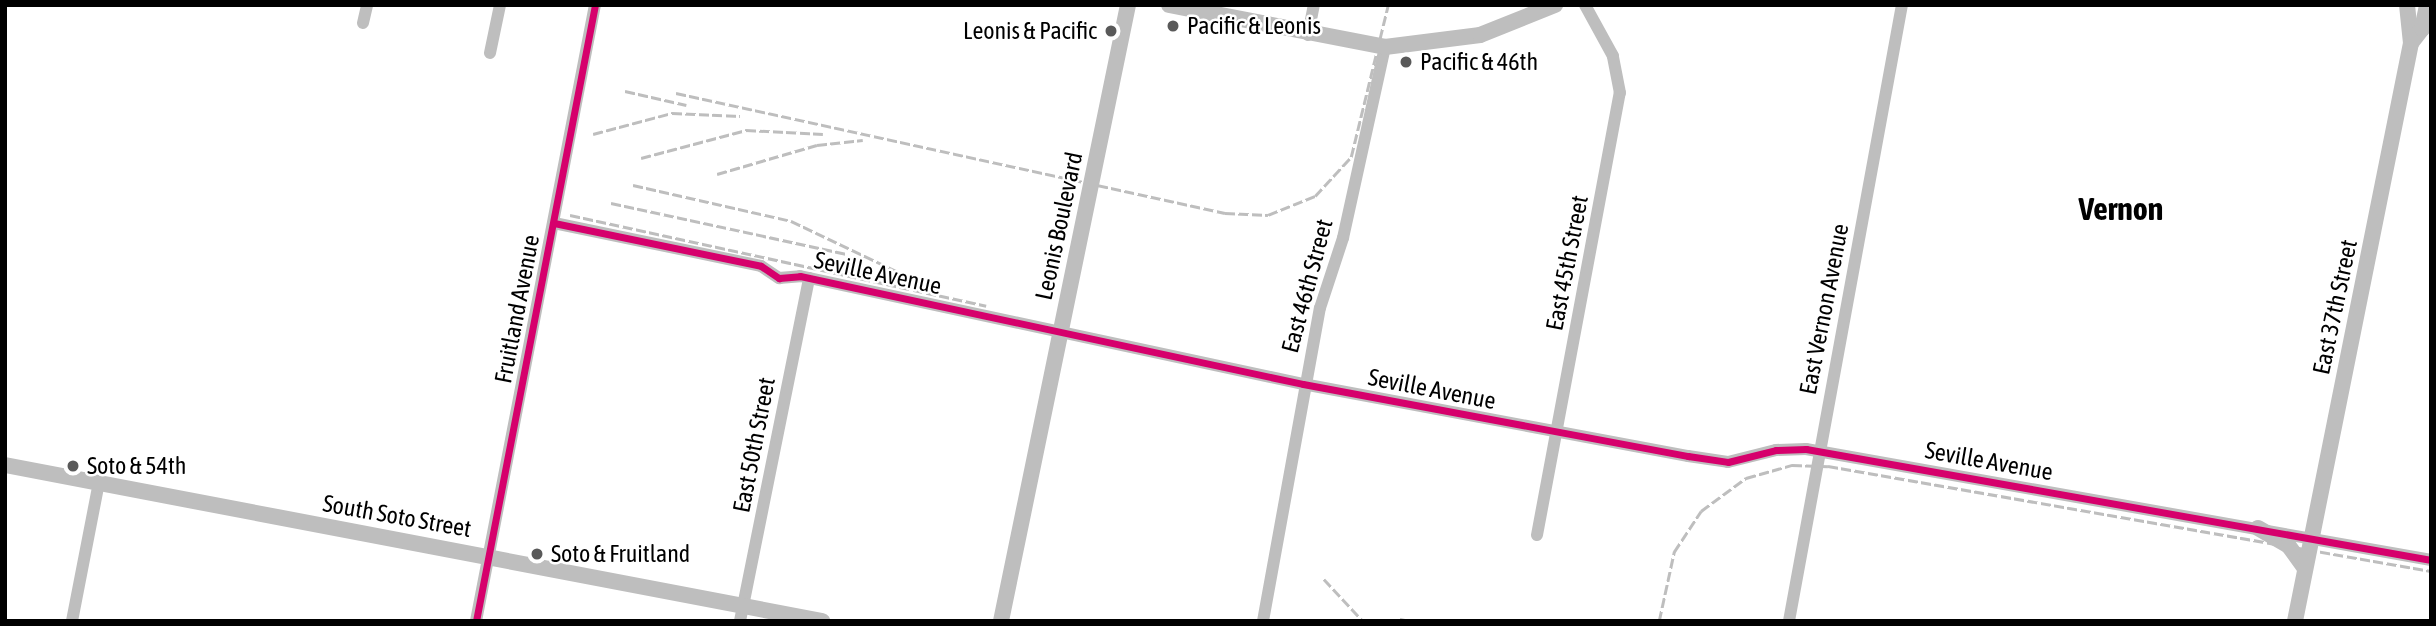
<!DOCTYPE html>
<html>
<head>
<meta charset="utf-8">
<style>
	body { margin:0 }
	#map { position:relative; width:2436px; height:626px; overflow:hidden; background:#fff; font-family:"Asap Condensed",sans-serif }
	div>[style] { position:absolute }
	.minor>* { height:12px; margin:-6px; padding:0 6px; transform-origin:6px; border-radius:6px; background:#bebebe }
	.major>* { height:16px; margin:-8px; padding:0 8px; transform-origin:8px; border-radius:8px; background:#bebebe }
	.rail>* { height:2.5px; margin-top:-1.25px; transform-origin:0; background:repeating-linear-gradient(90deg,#bebebe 0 10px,transparent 0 13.5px) }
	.cycleway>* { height:7px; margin:-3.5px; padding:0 3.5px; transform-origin:3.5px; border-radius:3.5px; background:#d6006c }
	.dots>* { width:19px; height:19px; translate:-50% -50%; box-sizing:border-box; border:4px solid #fff; border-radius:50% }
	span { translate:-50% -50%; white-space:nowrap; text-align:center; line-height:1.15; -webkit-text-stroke:5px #fff; paint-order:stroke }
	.poi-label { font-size:24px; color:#000 }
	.left { translate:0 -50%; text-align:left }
	.right { translate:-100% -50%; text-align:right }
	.street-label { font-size:24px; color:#000 }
	.district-label { font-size:32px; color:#000; font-weight:700 }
	.frame { position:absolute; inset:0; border:7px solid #000; pointer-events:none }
</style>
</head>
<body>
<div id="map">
	<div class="minor">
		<i style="left:363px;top:23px;width:18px;rotate:-77deg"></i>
		<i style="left:1308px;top:35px;width:31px;rotate:-79deg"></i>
		<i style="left:490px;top:53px;width:49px;rotate:-78.2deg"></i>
		<i style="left:554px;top:223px;width:211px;rotate:11.7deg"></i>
		<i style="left:761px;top:266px;width:22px;rotate:34deg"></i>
		<i style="left:779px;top:278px;width:21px;rotate:-5deg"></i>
		<i style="left:800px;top:276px;width:514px;rotate:12.12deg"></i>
		<i style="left:1303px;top:384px;width:392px;rotate:10.6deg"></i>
		<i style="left:1688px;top:456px;width:40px;rotate:8.5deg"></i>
		<i style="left:1728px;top:462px;width:49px;rotate:-14deg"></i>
		<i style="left:1776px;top:450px;width:30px;rotate:-2deg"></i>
		<i style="left:1806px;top:449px;width:635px;rotate:10.07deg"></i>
		<i style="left:1537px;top:535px;width:450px;rotate:-79.4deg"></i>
		<i style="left:1620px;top:93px;width:38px;rotate:-101deg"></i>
		<i style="left:1613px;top:56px;width:58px;rotate:-118.8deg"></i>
		<i style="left:72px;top:621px;width:142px;rotate:-79deg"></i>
		<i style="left:476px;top:621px;width:627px;rotate:-79.07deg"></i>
		<i style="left:740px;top:621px;width:350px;rotate:-78.6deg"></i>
		<i style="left:1263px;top:621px;width:318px;rotate:-79.7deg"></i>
		<i style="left:1320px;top:308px;width:74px;rotate:-71.8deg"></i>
		<i style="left:1343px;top:238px;width:196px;rotate:-77.6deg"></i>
		<i style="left:1789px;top:621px;width:626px;rotate:-79.61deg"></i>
	</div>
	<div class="major">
		<i style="left:1169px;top:5px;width:220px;rotate:11deg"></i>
		<i style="left:1385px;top:47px;width:96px;rotate:-7.2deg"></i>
		<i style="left:1480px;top:35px;width:81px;rotate:-21.8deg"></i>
		<i style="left:2407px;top:5px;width:38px;rotate:84deg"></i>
		<i style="left:5px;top:465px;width:832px;rotate:10.81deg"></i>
		<i style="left:2258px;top:528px;width:34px;rotate:30deg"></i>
		<i style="left:2288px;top:545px;width:29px;rotate:54deg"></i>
		<i style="left:1001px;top:621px;width:629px;rotate:-78.35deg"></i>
		<i style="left:2295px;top:621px;width:590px;rotate:-78.65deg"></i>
		<i style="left:2411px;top:43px;width:18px;rotate:-52deg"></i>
		<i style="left:2422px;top:29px;width:25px;rotate:-78deg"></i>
	</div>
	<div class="rail">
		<i style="left:625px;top:91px;width:63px;rotate:12.9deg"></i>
		<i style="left:676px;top:93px;width:562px;rotate:12.33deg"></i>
		<i style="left:1225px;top:213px;width:43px;rotate:2.7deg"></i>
		<i style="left:1268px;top:215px;width:51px;rotate:-22deg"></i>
		<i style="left:1315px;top:196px;width:53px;rotate:-47.3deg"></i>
		<i style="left:1351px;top:157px;width:156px;rotate:-76.3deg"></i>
		<i style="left:593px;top:134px;width:82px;rotate:-14.9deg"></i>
		<i style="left:672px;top:113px;width:68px;rotate:2.5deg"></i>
		<i style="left:641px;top:158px;width:109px;rotate:-14.9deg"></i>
		<i style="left:746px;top:130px;width:77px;rotate:3deg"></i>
		<i style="left:717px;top:174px;width:104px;rotate:-16.2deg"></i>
		<i style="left:817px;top:145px;width:46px;rotate:-6.2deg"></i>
		<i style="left:633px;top:185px;width:162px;rotate:12.8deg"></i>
		<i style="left:791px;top:221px;width:158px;rotate:25.4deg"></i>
		<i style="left:611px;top:203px;width:241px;rotate:12.2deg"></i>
		<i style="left:570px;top:215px;width:426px;rotate:12.3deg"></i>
		<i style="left:1324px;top:579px;width:57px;rotate:47.1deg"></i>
		<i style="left:1400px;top:619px;width:10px;rotate:11deg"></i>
		<i style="left:1659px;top:621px;width:71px;rotate:-77.7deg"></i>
		<i style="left:1674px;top:552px;width:49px;rotate:-56.6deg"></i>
		<i style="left:1701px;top:511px;width:56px;rotate:-36.3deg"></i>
		<i style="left:1746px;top:478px;width:48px;rotate:-15.8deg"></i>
		<i style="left:1792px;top:465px;width:36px;rotate:2deg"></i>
		<i style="left:1828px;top:466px;width:612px;rotate:9.88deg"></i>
	</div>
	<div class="cycleway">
		<i style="left:554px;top:223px;width:211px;rotate:11.7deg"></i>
		<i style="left:761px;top:266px;width:22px;rotate:34deg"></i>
		<i style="left:779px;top:278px;width:21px;rotate:-5deg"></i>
		<i style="left:800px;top:276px;width:514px;rotate:12.12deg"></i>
		<i style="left:1303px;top:384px;width:392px;rotate:10.6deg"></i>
		<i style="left:1688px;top:456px;width:40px;rotate:8.5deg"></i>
		<i style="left:1728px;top:462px;width:49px;rotate:-14deg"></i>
		<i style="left:1776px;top:450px;width:30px;rotate:-2deg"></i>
		<i style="left:1806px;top:449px;width:635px;rotate:10.07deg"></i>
		<i style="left:476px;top:621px;width:627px;rotate:-79.07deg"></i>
	</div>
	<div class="dots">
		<i style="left:1173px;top:26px;background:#595959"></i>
		<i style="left:1111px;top:31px;background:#595959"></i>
		<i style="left:1406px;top:62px;background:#595959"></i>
		<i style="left:73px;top:466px;background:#595959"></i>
		<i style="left:537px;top:554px;background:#595959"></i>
	</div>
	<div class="poi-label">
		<span class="left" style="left:1187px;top:26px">Pacific &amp; Leonis</span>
		<span class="right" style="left:1097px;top:31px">Leonis &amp; Pacific</span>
		<span class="left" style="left:1420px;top:62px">Pacific &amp; 46th</span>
		<span class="left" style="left:87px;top:466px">Soto &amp; 54th</span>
		<span class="left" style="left:551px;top:554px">Soto &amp; Fruitland</span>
	</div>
	<div class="street-label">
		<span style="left:1059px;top:226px;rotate:-78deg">Leonis Boulevard</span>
		<span style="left:1567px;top:263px;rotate:-79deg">East 45th Street</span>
		<span style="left:878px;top:273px;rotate:12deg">Seville Avenue</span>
		<span style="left:1307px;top:286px;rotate:-75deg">East 46th Street</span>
		<span style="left:2335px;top:307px;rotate:-78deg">East 37th Street</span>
		<span style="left:517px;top:309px;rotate:-79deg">Fruitland Avenue</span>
		<span style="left:1824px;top:309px;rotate:-79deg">East Vernon Avenue</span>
		<span style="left:1432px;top:389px;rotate:11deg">Seville Avenue</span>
		<span style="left:754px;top:445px;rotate:-79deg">East 50th Street</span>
		<span style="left:1989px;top:461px;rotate:10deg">Seville Avenue</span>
		<span style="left:397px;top:516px;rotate:10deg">South Soto Street</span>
	</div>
	<div class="district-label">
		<span style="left:2121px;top:209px">Vernon</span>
	</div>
	<div class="frame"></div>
</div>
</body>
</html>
